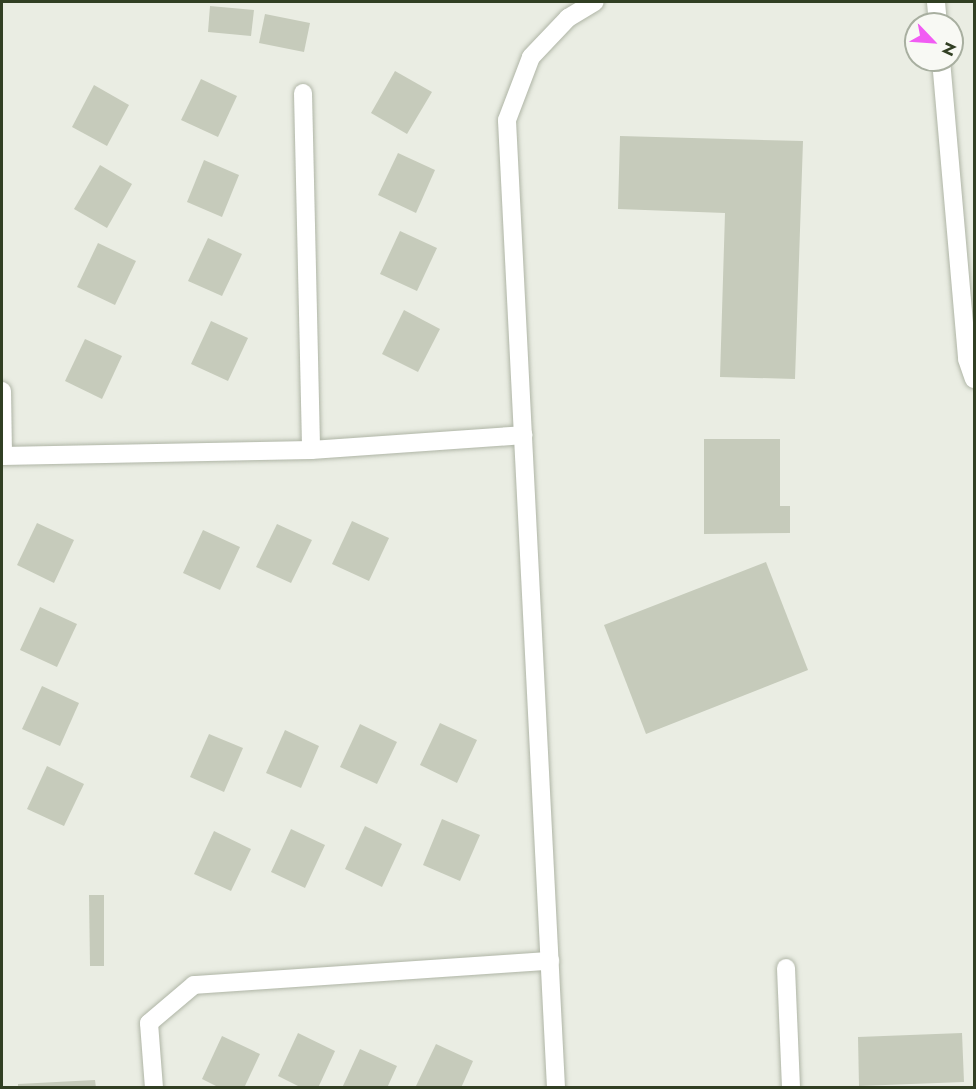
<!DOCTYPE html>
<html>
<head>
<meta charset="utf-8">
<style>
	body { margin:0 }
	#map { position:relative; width:976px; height:1089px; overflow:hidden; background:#eaede3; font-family:Jost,sans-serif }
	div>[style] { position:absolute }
	.building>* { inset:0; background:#c6cbbb }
	.roads { filter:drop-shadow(0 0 2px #afb5a6) drop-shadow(0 0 2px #afb5a6) }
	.minor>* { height:18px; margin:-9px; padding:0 9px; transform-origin:9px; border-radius:9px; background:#fff }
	span { translate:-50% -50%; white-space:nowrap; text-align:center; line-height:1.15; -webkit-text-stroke:6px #f8f9f4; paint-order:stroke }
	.frame { position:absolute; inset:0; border:3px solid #313f23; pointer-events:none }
	.north { position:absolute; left:904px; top:12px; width:60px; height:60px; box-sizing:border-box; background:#f8f9f4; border:2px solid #a8afa0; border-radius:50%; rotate:115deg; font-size:16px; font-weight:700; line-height:24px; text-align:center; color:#313f23 }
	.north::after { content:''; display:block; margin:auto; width:21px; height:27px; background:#f15cf3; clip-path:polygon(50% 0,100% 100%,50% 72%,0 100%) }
</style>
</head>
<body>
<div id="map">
	<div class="building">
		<i style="clip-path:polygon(210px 6px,254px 10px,251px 36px,208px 32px)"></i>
		<i style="clip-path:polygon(265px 14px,310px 23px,304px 52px,259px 43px)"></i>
		<i style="clip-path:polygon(395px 71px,432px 92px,407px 134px,371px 113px)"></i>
		<i style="clip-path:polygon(201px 79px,237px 96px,218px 137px,181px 120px)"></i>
		<i style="clip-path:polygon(94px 85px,129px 105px,107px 146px,72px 127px)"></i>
		<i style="clip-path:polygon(620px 136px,803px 141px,795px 379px,720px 377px,725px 213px,618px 209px)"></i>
		<i style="clip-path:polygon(398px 153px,435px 170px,416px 213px,378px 195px)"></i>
		<i style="clip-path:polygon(204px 160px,239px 175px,222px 217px,187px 202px)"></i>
		<i style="clip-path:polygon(100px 165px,132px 184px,107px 228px,74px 209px)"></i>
		<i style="clip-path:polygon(400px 231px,437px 248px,417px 291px,380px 274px)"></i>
		<i style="clip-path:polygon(208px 238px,242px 254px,222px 296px,188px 281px)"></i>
		<i style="clip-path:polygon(98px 243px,136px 261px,115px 305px,77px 287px)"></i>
		<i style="clip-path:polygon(404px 310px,440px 329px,418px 372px,382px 354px)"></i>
		<i style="clip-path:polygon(211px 321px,248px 338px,228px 381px,191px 364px)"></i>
		<i style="clip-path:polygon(85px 339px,122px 356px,102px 399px,65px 381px)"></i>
		<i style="clip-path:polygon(704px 439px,780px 439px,780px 506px,790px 506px,790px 533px,704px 534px)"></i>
		<i style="clip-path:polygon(352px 521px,389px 538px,369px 581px,332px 564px)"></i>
		<i style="clip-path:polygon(37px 523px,74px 540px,54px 583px,17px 565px)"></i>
		<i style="clip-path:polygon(277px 524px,312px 540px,291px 583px,256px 567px)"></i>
		<i style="clip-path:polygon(203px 530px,240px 547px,220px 590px,183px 573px)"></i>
		<i style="clip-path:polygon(766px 562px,808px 670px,646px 734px,604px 625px)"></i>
		<i style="clip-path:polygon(40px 607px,77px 624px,57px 667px,20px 650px)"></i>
		<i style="clip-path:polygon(42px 686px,79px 703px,60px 746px,22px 729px)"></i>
		<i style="clip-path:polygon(440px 723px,477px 740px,457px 783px,420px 765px)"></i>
		<i style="clip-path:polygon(360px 724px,397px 742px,377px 784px,340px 767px)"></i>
		<i style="clip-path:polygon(285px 730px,319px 746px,301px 788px,266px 773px)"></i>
		<i style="clip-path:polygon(209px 734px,243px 748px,224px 792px,190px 777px)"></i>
		<i style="clip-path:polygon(47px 766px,84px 784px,64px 826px,27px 809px)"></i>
		<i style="clip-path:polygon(442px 819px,480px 835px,460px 881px,423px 865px)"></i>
		<i style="clip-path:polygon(365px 826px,402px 844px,382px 887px,345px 869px)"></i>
		<i style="clip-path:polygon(291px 829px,325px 845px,305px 888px,271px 872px)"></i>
		<i style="clip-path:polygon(214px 831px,251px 849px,231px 891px,194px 874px)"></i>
		<i style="clip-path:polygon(89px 895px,104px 895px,104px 966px,90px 966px)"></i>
		<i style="clip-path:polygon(298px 1033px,335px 1051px,318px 1088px,302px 1088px,278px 1076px)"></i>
		<i style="clip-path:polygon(962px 1033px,964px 1082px,859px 1086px,858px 1037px)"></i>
		<i style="clip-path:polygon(222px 1036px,260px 1054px,244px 1088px,220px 1088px,202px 1079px)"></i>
		<i style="clip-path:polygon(436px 1044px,473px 1061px,461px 1088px,416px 1086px)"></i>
		<i style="clip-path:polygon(360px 1049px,397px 1066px,387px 1088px,342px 1088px)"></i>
		<i style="clip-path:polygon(95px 1080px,96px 1088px,18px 1088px,18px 1084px)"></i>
	</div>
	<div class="roads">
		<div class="minor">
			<i style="left:936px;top:2px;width:22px;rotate:85deg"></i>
			<i style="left:941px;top:60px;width:300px;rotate:85deg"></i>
			<i style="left:967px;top:359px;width:21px;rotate:71deg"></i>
			<i style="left:303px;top:93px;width:357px;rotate:88.7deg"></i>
			<i style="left:2px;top:391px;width:65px;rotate:89.1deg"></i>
			<i style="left:2px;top:456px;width:309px;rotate:-1.1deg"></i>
			<i style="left:311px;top:450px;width:213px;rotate:-4deg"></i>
			<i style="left:786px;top:968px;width:120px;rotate:87.6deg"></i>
			<i style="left:154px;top:1088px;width:65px;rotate:-94.4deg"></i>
			<i style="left:149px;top:1023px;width:59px;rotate:-40.2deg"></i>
			<i style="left:194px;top:985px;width:357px;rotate:-3.9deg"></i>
			<i style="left:556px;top:1088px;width:969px;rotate:-92.9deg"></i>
			<i style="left:507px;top:120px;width:67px;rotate:-69.1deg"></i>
			<i style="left:531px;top:57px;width:54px;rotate:-46.5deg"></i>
			<i style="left:568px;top:18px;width:31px;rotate:-31deg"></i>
		</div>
	</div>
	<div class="frame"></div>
	<div class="north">N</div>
</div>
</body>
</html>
